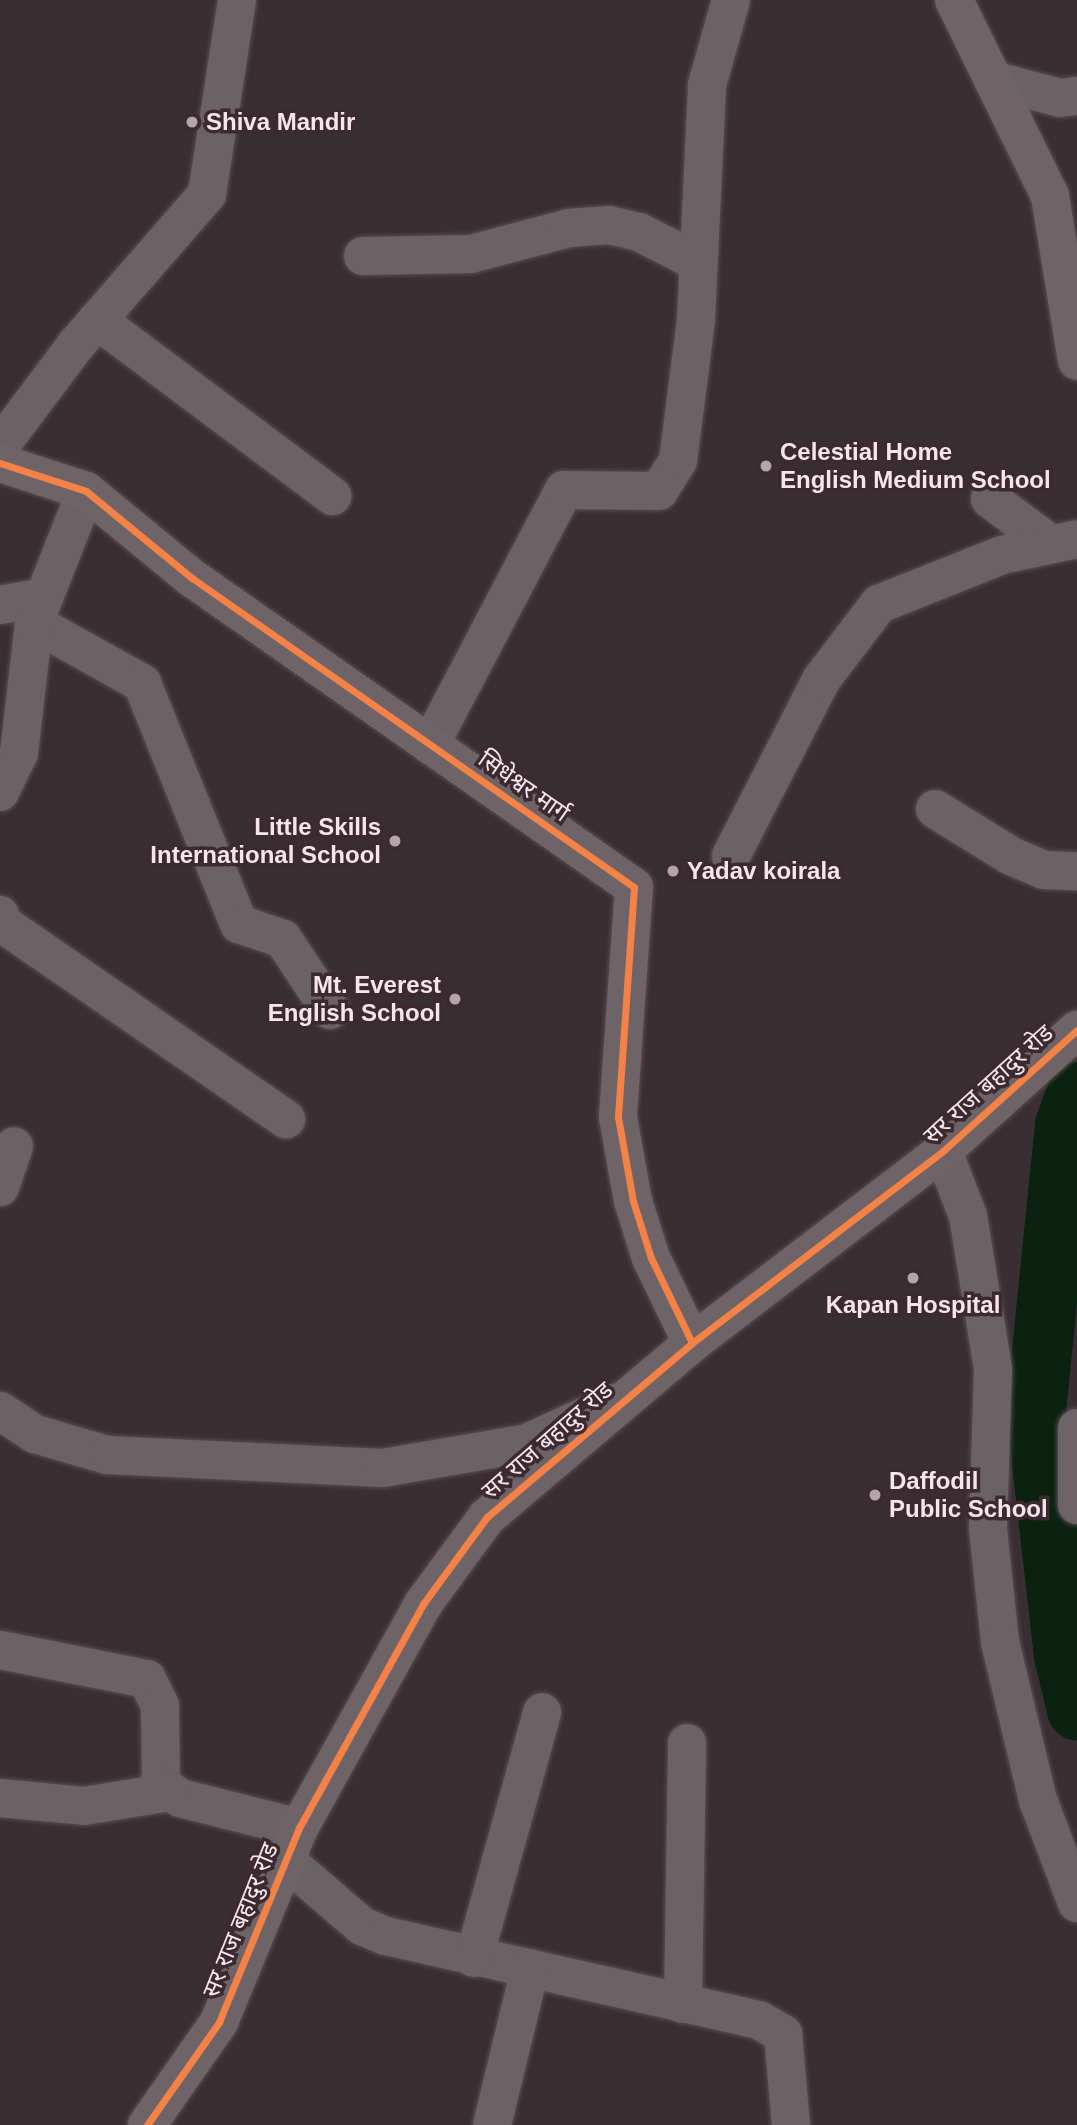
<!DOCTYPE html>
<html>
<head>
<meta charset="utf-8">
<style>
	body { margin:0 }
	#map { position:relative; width:1077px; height:2125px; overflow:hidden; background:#392e32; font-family:Arial,"Noto Sans Devanagari",sans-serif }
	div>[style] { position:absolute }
	.river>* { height:60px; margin:-30px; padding:0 30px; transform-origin:30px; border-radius:30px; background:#0b2210 }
	.roads { filter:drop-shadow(0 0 2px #564d51) drop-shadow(0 0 2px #564d51) }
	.street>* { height:38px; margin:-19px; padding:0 19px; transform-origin:19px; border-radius:19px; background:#6b6266 }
	.secondary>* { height:38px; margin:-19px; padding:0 19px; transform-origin:19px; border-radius:19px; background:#6e6367 }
	.cycleway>* { height:7px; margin:-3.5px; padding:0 3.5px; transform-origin:3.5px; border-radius:3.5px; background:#f48246 }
	.dots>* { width:19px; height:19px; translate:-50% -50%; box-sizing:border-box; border:4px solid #3d2a31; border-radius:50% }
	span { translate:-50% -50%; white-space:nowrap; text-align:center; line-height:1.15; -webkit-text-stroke:7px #3d2a31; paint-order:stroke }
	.poi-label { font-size:24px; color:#f4e7ec; font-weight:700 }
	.left { translate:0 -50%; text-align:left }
	.right { translate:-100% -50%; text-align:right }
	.street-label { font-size:24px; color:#f4e7ec }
</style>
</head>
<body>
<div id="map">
	<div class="river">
		<i style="left:1077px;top:1092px;width:35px;rotate:110deg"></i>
		<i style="left:1065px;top:1125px;width:286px;rotate:95.8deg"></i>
		<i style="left:1036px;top:1410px;width:247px;rotate:83.5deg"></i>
		<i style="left:1064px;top:1655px;width:57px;rotate:76.7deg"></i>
	</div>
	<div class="roads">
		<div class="street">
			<i style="left:993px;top:80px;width:69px;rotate:15deg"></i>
			<i style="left:1060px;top:98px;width:17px;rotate:-7deg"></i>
			<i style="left:363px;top:256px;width:108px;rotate:-1.1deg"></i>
			<i style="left:471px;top:254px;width:101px;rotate:-14.9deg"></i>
			<i style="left:569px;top:228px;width:40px;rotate:-4.3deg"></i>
			<i style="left:609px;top:225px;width:31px;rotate:13deg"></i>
			<i style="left:639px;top:232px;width:64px;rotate:27deg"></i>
			<i style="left:97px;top:320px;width:294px;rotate:36.8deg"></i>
			<i style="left:0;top:446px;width:125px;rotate:-53.1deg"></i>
			<i style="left:75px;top:346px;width:201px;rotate:-49deg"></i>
			<i style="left:207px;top:194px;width:196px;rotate:-81.2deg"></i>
			<i style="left:990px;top:499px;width:72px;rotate:36.6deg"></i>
			<i style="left:0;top:605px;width:45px;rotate:-10.3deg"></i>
			<i style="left:34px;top:623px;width:124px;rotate:29.1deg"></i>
			<i style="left:142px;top:683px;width:260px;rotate:68.1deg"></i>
			<i style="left:239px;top:924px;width:46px;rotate:18.8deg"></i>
			<i style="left:283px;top:939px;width:85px;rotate:56.5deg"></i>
			<i style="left:430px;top:745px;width:288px;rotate:-62.3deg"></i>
			<i style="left:564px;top:490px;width:95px;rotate:0.6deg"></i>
			<i style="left:659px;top:491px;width:36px;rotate:-58deg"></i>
			<i style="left:678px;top:461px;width:142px;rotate:-82.7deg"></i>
			<i style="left:696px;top:320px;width:235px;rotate:-87.3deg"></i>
			<i style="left:707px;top:85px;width:88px;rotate:-74.2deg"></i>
			<i style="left:0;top:792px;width:43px;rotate:-64deg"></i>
			<i style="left:19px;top:753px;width:131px;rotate:-83.4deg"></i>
			<i style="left:34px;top:623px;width:142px;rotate:-68.5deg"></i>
			<i style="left:935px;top:809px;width:89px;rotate:31.7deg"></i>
			<i style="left:1011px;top:856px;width:36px;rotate:23deg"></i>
			<i style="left:1044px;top:870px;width:33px;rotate:2deg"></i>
			<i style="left:731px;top:856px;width:198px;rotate:-62.9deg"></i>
			<i style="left:821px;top:680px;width:96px;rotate:-52.7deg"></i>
			<i style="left:879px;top:604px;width:132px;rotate:-21.7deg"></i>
			<i style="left:1002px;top:555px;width:77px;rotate:-12deg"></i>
			<i style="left:0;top:915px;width:9px;rotate:72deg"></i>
			<i style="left:3px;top:924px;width:344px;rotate:34.6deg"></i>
			<i style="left:943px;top:1151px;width:70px;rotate:69deg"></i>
			<i style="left:968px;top:1216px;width:155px;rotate:80.7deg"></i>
			<i style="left:993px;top:1369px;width:160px;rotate:91.8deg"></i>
			<i style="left:988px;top:1529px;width:114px;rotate:83.9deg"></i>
			<i style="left:1000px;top:1642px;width:163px;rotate:76.5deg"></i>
			<i style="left:1038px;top:1800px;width:110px;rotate:69.3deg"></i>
			<i style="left:0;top:1187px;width:43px;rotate:-71.1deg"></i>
			<i style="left:0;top:1411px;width:42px;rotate:33.3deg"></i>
			<i style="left:35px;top:1434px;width:75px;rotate:16.3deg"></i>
			<i style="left:107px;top:1455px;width:276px;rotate:2.7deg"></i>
			<i style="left:383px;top:1468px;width:146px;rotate:-9.8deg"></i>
			<i style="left:527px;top:1443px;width:96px;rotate:-24.7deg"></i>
			<i style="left:0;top:1650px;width:150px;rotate:11.2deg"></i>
			<i style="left:147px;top:1679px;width:30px;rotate:64deg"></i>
			<i style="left:160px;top:1706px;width:78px;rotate:89.3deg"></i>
			<i style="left:161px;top:1784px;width:24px;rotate:36deg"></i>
			<i style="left:180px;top:1798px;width:123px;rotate:14.1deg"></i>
			<i style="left:0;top:1798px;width:84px;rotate:5.4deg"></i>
			<i style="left:84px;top:1806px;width:87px;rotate:-9.2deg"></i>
			<i style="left:284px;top:1859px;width:103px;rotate:40.7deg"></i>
			<i style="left:362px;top:1926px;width:26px;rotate:23deg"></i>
			<i style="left:386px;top:1936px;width:382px;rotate:12.7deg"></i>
			<i style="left:759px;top:2020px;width:28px;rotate:30deg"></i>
			<i style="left:783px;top:2034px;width:91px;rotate:85deg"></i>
			<i style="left:474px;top:1958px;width:255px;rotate:-74.5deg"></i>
			<i style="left:683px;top:2004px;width:261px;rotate:-89.1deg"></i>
			<i style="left:492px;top:2125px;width:161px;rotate:-76.3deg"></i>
		</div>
		<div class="secondary">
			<i style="left:954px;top:0;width:218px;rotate:63.9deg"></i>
			<i style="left:1050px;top:196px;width:167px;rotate:80.7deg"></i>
			<i style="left:0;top:463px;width:90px;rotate:18deg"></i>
			<i style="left:86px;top:491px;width:137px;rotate:39.4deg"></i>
			<i style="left:192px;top:578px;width:539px;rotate:34.96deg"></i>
			<i style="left:634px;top:887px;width:231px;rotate:94deg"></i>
			<i style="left:618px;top:1117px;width:85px;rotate:79.9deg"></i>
			<i style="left:633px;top:1201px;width:60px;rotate:72.5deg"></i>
			<i style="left:651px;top:1258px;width:94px;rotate:64.2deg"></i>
			<i style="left:1077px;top:1428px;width:77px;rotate:90deg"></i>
			<i style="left:147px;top:2125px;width:126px;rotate:-55deg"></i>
			<i style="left:219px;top:2022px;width:210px;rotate:-67.6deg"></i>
			<i style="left:299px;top:1828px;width:256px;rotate:-61deg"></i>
			<i style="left:423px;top:1604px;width:108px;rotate:-53.7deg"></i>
			<i style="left:487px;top:1517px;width:269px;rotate:-40.3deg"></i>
			<i style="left:692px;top:1343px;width:316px;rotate:-37.4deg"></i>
			<i style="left:943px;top:1151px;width:181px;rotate:-42.1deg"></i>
		</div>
	</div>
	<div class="cycleway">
		<i style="left:0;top:463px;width:90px;rotate:18deg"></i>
		<i style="left:86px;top:491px;width:137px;rotate:39.4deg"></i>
		<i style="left:192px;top:578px;width:539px;rotate:34.96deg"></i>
		<i style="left:634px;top:887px;width:231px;rotate:94deg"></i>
		<i style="left:618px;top:1117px;width:85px;rotate:79.9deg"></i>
		<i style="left:633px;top:1201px;width:60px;rotate:72.5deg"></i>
		<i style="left:651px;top:1258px;width:94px;rotate:64.2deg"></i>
		<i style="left:147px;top:2125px;width:126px;rotate:-55deg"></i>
		<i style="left:219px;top:2022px;width:210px;rotate:-67.6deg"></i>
		<i style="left:299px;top:1828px;width:256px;rotate:-61deg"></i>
		<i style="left:423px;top:1604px;width:108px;rotate:-53.7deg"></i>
		<i style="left:487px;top:1517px;width:269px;rotate:-40.3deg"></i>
		<i style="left:692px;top:1343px;width:316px;rotate:-37.4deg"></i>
		<i style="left:943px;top:1151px;width:181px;rotate:-42.1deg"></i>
	</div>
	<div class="dots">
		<i style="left:192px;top:122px;background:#b3a6ab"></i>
		<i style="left:766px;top:466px;background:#b3a6ab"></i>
		<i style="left:395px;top:841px;background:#b3a6ab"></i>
		<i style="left:673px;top:871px;background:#b3a6ab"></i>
		<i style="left:455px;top:999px;background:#b3a6ab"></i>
		<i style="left:913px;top:1278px;background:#b3a6ab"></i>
		<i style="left:875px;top:1495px;background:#b3a6ab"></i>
	</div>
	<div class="poi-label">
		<span class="left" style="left:206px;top:122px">Shiva Mandir</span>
		<span class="left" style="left:780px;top:466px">Celestial Home<br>English Medium School</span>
		<span class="right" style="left:381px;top:841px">Little Skills<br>International School</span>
		<span class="left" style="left:687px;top:871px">Yadav koirala</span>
		<span class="right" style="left:441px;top:999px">Mt. Everest<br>English School</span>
		<span style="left:913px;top:1305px">Kapan Hospital</span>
		<span class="left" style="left:889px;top:1495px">Daffodil<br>Public School</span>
	</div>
	<div class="street-label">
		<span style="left:524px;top:786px;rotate:35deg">सिधेश्वर मार्ग</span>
		<span style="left:988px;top:1084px;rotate:-42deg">सर राज बहादुर रोड</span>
		<span style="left:547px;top:1440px;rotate:-41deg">सर राज बहादुर रोड</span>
		<span style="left:240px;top:1920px;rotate:-68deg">सर राज बहादुर रोड</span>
	</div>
</div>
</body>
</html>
